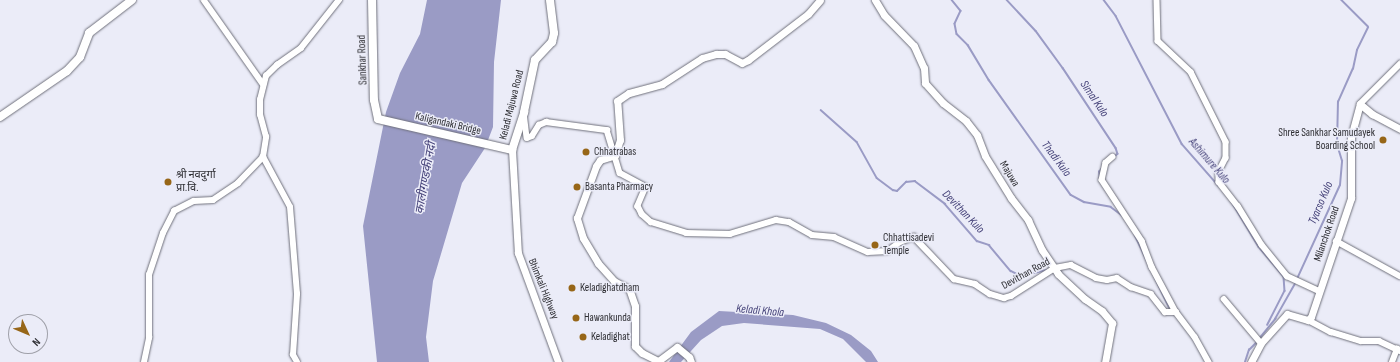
<!DOCTYPE html>
<html>
<head>
<meta charset="utf-8">
<style>
	body { margin:0 }
	#map { position:relative; width:1400px; height:362px; overflow:hidden; background:#ebecf8; font-family:"Sofia Sans Condensed","Noto Sans Devanagari",sans-serif }
	div>[style] { position:absolute }
	.water>* { inset:0; background:#9a9bc5 }
	.stream>* { height:1.5px; margin:-0.75px; padding:0 0.75px; transform-origin:0.75px; border-radius:0.75px; background:#9a9bc5 }
	.roads { filter:drop-shadow(0 0 1px #6f707b) drop-shadow(0 0 1px #6f707b) }
	.minor>* { height:5.5px; margin:-2.75px; padding:0 2.75px; transform-origin:2.75px; border-radius:2.75px; background:#fff }
	.tertiary>* { height:7px; margin:-3.5px; padding:0 3.5px; transform-origin:3.5px; border-radius:3.5px; background:#fff }
	.secondary>* { height:8px; margin:-4px; padding:0 4px; transform-origin:4px; border-radius:4px; background:#fff }
	.dots>* { width:11px; height:11px; translate:-50% -50%; box-sizing:border-box; border:2px solid #ebecf8; border-radius:50% }
	span { translate:-50% -50%; white-space:nowrap; text-align:center; line-height:1.15; -webkit-text-stroke:3px #ebecf8; paint-order:stroke }
	.street-label { font-size:11px; color:#2e2e33 }
	.poi-label { font-size:11px; color:#2e2e33 }
	.right { translate:-100% -50%; text-align:right }
	.left { translate:0 -50%; text-align:left }
	.water-label { font-size:12px; color:#444178; font-style:italic }
	.north { position:absolute; left:8px; top:314px; width:40px; height:40px; box-sizing:border-box; background:#ebecf8; border:1px solid #9fa0a9; border-radius:50%; rotate:134deg; font-size:11px; font-weight:700; line-height:16px; text-align:center; color:#2e2e33 }
	.north::after { content:''; display:block; margin:auto; width:14px; height:18px; background:#976618; clip-path:polygon(50% 0,100% 100%,50% 72%,0 100%) }
</style>
</head>
<body>
<div id="map">
	<div class="water">
		<i style="clip-path:polygon(427px 0,501px 0,494px 62px,493px 127px,485px 148px,462px 183px,433px 281px,426px 337px,429px 362px,377px 362px,363px 226px,386px 112px,400px 73px,420px 34px)"></i>
		<i style="clip-path:polygon(719px 311px,793px 315px,826px 323px,851px 335px,871px 351px,878px 362px,866px 362px,843px 339px,820px 329px,744px 323px,722px 326px,701px 340px,681px 362px,669px 362px,691px 332px)"></i>
	</div>
	<div class="stream">
		<i style="left:952px;top:0;width:14px;rotate:51deg"></i>
		<i style="left:961px;top:11px;width:14px;rotate:115deg"></i>
		<i style="left:955px;top:24px;width:10px;rotate:79deg"></i>
		<i style="left:957px;top:34px;width:16px;rotate:45deg"></i>
		<i style="left:968px;top:45px;width:41px;rotate:59deg"></i>
		<i style="left:989px;top:80px;width:141px;rotate:54.5deg"></i>
		<i style="left:1071px;top:195px;width:15px;rotate:28deg"></i>
		<i style="left:1084px;top:202px;width:27px;rotate:10deg"></i>
		<i style="left:1111px;top:207px;width:15px;rotate:37deg"></i>
		<i style="left:1007px;top:0;width:42px;rotate:46.9deg"></i>
		<i style="left:1036px;top:31px;width:46px;rotate:53.9deg"></i>
		<i style="left:1063px;top:68px;width:96px;rotate:56.5deg"></i>
		<i style="left:1116px;top:148px;width:6px;rotate:72deg"></i>
		<i style="left:1118px;top:154px;width:4px;rotate:135deg"></i>
		<i style="left:1104px;top:0;width:20px;rotate:53deg"></i>
		<i style="left:1116px;top:16px;width:144px;rotate:62.7deg"></i>
		<i style="left:1182px;top:144px;width:55px;rotate:48.7deg"></i>
		<i style="left:821px;top:110px;width:48px;rotate:41.6deg"></i>
		<i style="left:857px;top:142px;width:41px;rotate:60.9deg"></i>
		<i style="left:877px;top:178px;width:20px;rotate:37deg"></i>
		<i style="left:893px;top:190px;width:4px;rotate:14deg"></i>
		<i style="left:897px;top:191px;width:13px;rotate:-45deg"></i>
		<i style="left:906px;top:182px;width:9px;rotate:-6deg"></i>
		<i style="left:915px;top:181px;width:38px;rotate:37deg"></i>
		<i style="left:945px;top:204px;width:49px;rotate:49.1deg"></i>
		<i style="left:977px;top:241px;width:13px;rotate:18deg"></i>
		<i style="left:989px;top:245px;width:34px;rotate:50deg"></i>
		<i style="left:1011px;top:271px;width:11px;rotate:27deg"></i>
		<i style="left:1021px;top:276px;width:27px;rotate:-13deg"></i>
		<i style="left:1100px;top:181px;width:9px;rotate:-96deg"></i>
		<i style="left:1099px;top:172px;width:6px;rotate:-51deg"></i>
		<i style="left:1232px;top:202px;width:52px;rotate:59deg"></i>
		<i style="left:1259px;top:247px;width:39px;rotate:50deg"></i>
		<i style="left:1284px;top:277px;width:14px;rotate:86deg"></i>
		<i style="left:1285px;top:291px;width:38px;rotate:117deg"></i>
		<i style="left:1135px;top:235px;width:82px;rotate:64.7deg"></i>
		<i style="left:1297px;top:279px;width:103px;rotate:-65.4deg"></i>
		<i style="left:1340px;top:185px;width:24px;rotate:-85deg"></i>
		<i style="left:1342px;top:161px;width:17px;rotate:-107deg"></i>
		<i style="left:1337px;top:145px;width:43px;rotate:-88.7deg"></i>
		<i style="left:1338px;top:102px;width:36px;rotate:-66deg"></i>
		<i style="left:1353px;top:69px;width:19px;rotate:-78deg"></i>
		<i style="left:1357px;top:50px;width:25px;rotate:-64deg"></i>
		<i style="left:1368px;top:27px;width:38px;rotate:-135deg"></i>
		<i style="left:1259px;top:339px;width:26px;rotate:-51deg"></i>
		<i style="left:1275px;top:319px;width:43px;rotate:-60.4deg"></i>
		<i style="left:1245px;top:362px;width:13px;rotate:-72deg"></i>
		<i style="left:1249px;top:350px;width:11px;rotate:-45deg"></i>
	</div>
	<div class="roads">
		<div class="minor">
			<i style="left:204px;top:0;width:103px;rotate:54.9deg"></i>
			<i style="left:1157px;top:0;width:41px;rotate:88.6deg"></i>
			<i style="left:1158px;top:41px;width:45px;rotate:43.2deg"></i>
			<i style="left:1191px;top:72px;width:78px;rotate:63.4deg"></i>
			<i style="left:1226px;top:142px;width:16px;rotate:90deg"></i>
			<i style="left:1226px;top:158px;width:16px;rotate:117deg"></i>
			<i style="left:1219px;top:172px;width:10px;rotate:90deg"></i>
			<i style="left:1219px;top:182px;width:31px;rotate:52deg"></i>
			<i style="left:1238px;top:206px;width:46px;rotate:58.4deg"></i>
			<i style="left:1262px;top:245px;width:40px;rotate:51deg"></i>
			<i style="left:1287px;top:276px;width:35px;rotate:25deg"></i>
			<i style="left:1360px;top:104px;width:57px;rotate:-45deg"></i>
			<i style="left:524px;top:113px;width:25px;rotate:83deg"></i>
			<i style="left:527px;top:138px;width:5px;rotate:-22deg"></i>
			<i style="left:532px;top:136px;width:13px;rotate:-58deg"></i>
			<i style="left:539px;top:125px;width:8px;rotate:-23deg"></i>
			<i style="left:546px;top:122px;width:62px;rotate:7.5deg"></i>
			<i style="left:607px;top:130px;width:45px;rotate:73.2deg"></i>
			<i style="left:620px;top:173px;width:30px;rotate:28deg"></i>
			<i style="left:646px;top:187px;width:21px;rotate:113deg"></i>
			<i style="left:638px;top:206px;width:9px;rotate:63deg"></i>
			<i style="left:642px;top:214px;width:12px;rotate:42deg"></i>
			<i style="left:651px;top:222px;width:37px;rotate:17deg"></i>
			<i style="left:686px;top:233px;width:44px;rotate:1.3deg"></i>
			<i style="left:730px;top:234px;width:48px;rotate:-16.9deg"></i>
			<i style="left:776px;top:220px;width:13px;rotate:9deg"></i>
			<i style="left:789px;top:222px;width:26px;rotate:29deg"></i>
			<i style="left:812px;top:235px;width:22px;rotate:5deg"></i>
			<i style="left:834px;top:237px;width:37px;rotate:24deg"></i>
			<i style="left:868px;top:252px;width:20px;rotate:-3deg"></i>
			<i style="left:888px;top:251px;width:15px;rotate:-37deg"></i>
			<i style="left:900px;top:242px;width:15px;rotate:-20deg"></i>
			<i style="left:914px;top:237px;width:58px;rotate:46.4deg"></i>
			<i style="left:954px;top:279px;width:22px;rotate:13deg"></i>
			<i style="left:975px;top:284px;width:18px;rotate:34deg"></i>
			<i style="left:990px;top:294px;width:15px;rotate:16deg"></i>
			<i style="left:1004px;top:298px;width:7px;rotate:-16deg"></i>
			<i style="left:1011px;top:296px;width:52px;rotate:-32.5deg"></i>
			<i style="left:1055px;top:268px;width:16px;rotate:-11deg"></i>
			<i style="left:1071px;top:265px;width:28px;rotate:27deg"></i>
			<i style="left:1096px;top:278px;width:11px;rotate:10deg"></i>
			<i style="left:1107px;top:280px;width:10px;rotate:-11deg"></i>
			<i style="left:1117px;top:278px;width:17px;rotate:33deg"></i>
			<i style="left:1131px;top:287px;width:21px;rotate:19deg"></i>
			<i style="left:1151px;top:294px;width:23px;rotate:52deg"></i>
			<i style="left:1165px;top:312px;width:11px"></i>
			<i style="left:1176px;top:312px;width:31px;rotate:53deg"></i>
			<i style="left:1195px;top:337px;width:29px;rotate:61deg"></i>
			<i style="left:1113px;top:157px;width:9px;rotate:139deg"></i>
			<i style="left:1106px;top:163px;width:17px;rotate:103deg"></i>
			<i style="left:1102px;top:180px;width:73px;rotate:56.7deg"></i>
			<i style="left:1142px;top:241px;width:28px;rotate:69deg"></i>
			<i style="left:1152px;top:267px;width:51px;rotate:61.9deg"></i>
			<i style="left:1336px;top:241px;width:73px;rotate:28.7deg"></i>
			<i style="left:1224px;top:299px;width:57px;rotate:49.9deg"></i>
			<i style="left:1308px;top:320px;width:26px;rotate:28deg"></i>
			<i style="left:1331px;top:332px;width:31px;rotate:17deg"></i>
			<i style="left:1361px;top:341px;width:18px"></i>
			<i style="left:1379px;top:341px;width:23px;rotate:25deg"></i>
			<i style="left:144px;top:362px;width:25px;rotate:-78deg"></i>
			<i style="left:149px;top:338px;width:63px;rotate:-90deg"></i>
			<i style="left:149px;top:275px;width:44px;rotate:-71.6deg"></i>
			<i style="left:163px;top:233px;width:25px;rotate:-63deg"></i>
			<i style="left:174px;top:211px;width:22px;rotate:-27deg"></i>
			<i style="left:194px;top:201px;width:19px;rotate:-3deg"></i>
			<i style="left:213px;top:200px;width:30px;rotate:-34deg"></i>
			<i style="left:238px;top:183px;width:36px;rotate:-46deg"></i>
			<i style="left:297px;top:362px;width:8px;rotate:-120deg"></i>
			<i style="left:293px;top:355px;width:61px;rotate:-86.2deg"></i>
			<i style="left:297px;top:294px;width:87px;rotate:-94.6deg"></i>
			<i style="left:290px;top:207px;width:57px;rotate:-118.4deg"></i>
			<i style="left:263px;top:157px;width:20px;rotate:-81deg"></i>
			<i style="left:266px;top:137px;width:23px;rotate:-105deg"></i>
			<i style="left:260px;top:115px;width:15px;rotate:-90deg"></i>
			<i style="left:260px;top:100px;width:25px;rotate:-76deg"></i>
			<i style="left:266px;top:76px;width:16px;rotate:-45deg"></i>
			<i style="left:277px;top:65px;width:29px;rotate:-35deg"></i>
			<i style="left:301px;top:48px;width:61px;rotate:-51.6deg"></i>
			<i style="left:1392px;top:362px;width:14px;rotate:-69deg"></i>
		</div>
		<div class="tertiary">
			<i style="left:875px;top:0;width:17px;rotate:59deg"></i>
			<i style="left:884px;top:15px;width:43px;rotate:45.9deg"></i>
			<i style="left:914px;top:46px;width:24px;rotate:66deg"></i>
			<i style="left:924px;top:68px;width:15px;rotate:86deg"></i>
			<i style="left:925px;top:83px;width:27px;rotate:48deg"></i>
			<i style="left:943px;top:103px;width:29px;rotate:38deg"></i>
			<i style="left:966px;top:121px;width:18px;rotate:52deg"></i>
			<i style="left:977px;top:135px;width:22px;rotate:69deg"></i>
			<i style="left:985px;top:156px;width:49px;rotate:58.2deg"></i>
			<i style="left:1011px;top:198px;width:28px;rotate:52deg"></i>
			<i style="left:1028px;top:220px;width:33px;rotate:65deg"></i>
			<i style="left:1042px;top:250px;width:29px;rotate:56deg"></i>
			<i style="left:1058px;top:274px;width:37px;rotate:43deg"></i>
			<i style="left:1085px;top:299px;width:21px;rotate:35deg"></i>
			<i style="left:1102px;top:311px;width:16px;rotate:50deg"></i>
			<i style="left:1112px;top:323px;width:40px;rotate:100deg"></i>
			<i style="left:512px;top:150px;width:103px;rotate:86.7deg"></i>
			<i style="left:518px;top:253px;width:116px;rotate:69.8deg"></i>
			<i style="left:658px;top:361px;width:18px;rotate:-153deg"></i>
			<i style="left:642px;top:353px;width:10px;rotate:-135deg"></i>
			<i style="left:635px;top:346px;width:40px;rotate:-90deg"></i>
			<i style="left:635px;top:306px;width:18px;rotate:-109deg"></i>
			<i style="left:629px;top:289px;width:17px;rotate:-152deg"></i>
			<i style="left:614px;top:281px;width:24px;rotate:-132deg"></i>
			<i style="left:598px;top:263px;width:29px;rotate:-121deg"></i>
			<i style="left:583px;top:238px;width:21px;rotate:-107deg"></i>
			<i style="left:577px;top:218px;width:55px;rotate:-69.9deg"></i>
			<i style="left:596px;top:166px;width:7px;rotate:-56deg"></i>
			<i style="left:600px;top:160px;width:16px;rotate:-18deg"></i>
			<i style="left:615px;top:155px;width:16px;rotate:-72deg"></i>
			<i style="left:620px;top:140px;width:39px;rotate:-94deg"></i>
			<i style="left:617px;top:101px;width:14px;rotate:-34deg"></i>
			<i style="left:629px;top:93px;width:34px;rotate:-15deg"></i>
			<i style="left:662px;top:84px;width:48px;rotate:-33deg"></i>
			<i style="left:702px;top:58px;width:15px;rotate:-16deg"></i>
			<i style="left:716px;top:54px;width:9px"></i>
			<i style="left:725px;top:54px;width:19px;rotate:28deg"></i>
			<i style="left:742px;top:63px;width:7px;rotate:-27deg"></i>
			<i style="left:748px;top:60px;width:76px;rotate:-37.5deg"></i>
			<i style="left:808px;top:14px;width:18px;rotate:-49deg"></i>
			<i style="left:657px;top:362px;width:25px;rotate:-37deg"></i>
			<i style="left:677px;top:347px;width:16px;rotate:40deg"></i>
			<i style="left:689px;top:357px;width:5px;rotate:68deg"></i>
			<i style="left:1251px;top:362px;width:21px;rotate:-62deg"></i>
			<i style="left:1261px;top:343px;width:39px;rotate:-48deg"></i>
			<i style="left:1287px;top:314px;width:22px;rotate:16deg"></i>
			<i style="left:1308px;top:320px;width:4px;rotate:-45deg"></i>
			<i style="left:1311px;top:317px;width:126px;rotate:-71.4deg"></i>
			<i style="left:1351px;top:198px;width:61px;rotate:-90deg"></i>
			<i style="left:1351px;top:137px;width:34px;rotate:-75deg"></i>
			<i style="left:1360px;top:104px;width:16px;rotate:40deg"></i>
			<i style="left:1372px;top:114px;width:32px;rotate:28deg"></i>
		</div>
		<div class="secondary">
			<i style="left:372px;top:0;width:100px;rotate:88.9deg"></i>
			<i style="left:374px;top:100px;width:19px;rotate:78deg"></i>
			<i style="left:378px;top:119px;width:138px;rotate:13deg"></i>
			<i style="left:512px;top:150px;width:40px;rotate:-72deg"></i>
			<i style="left:524px;top:112px;width:53px;rotate:-78.1deg"></i>
			<i style="left:535px;top:60px;width:25px;rotate:-47deg"></i>
			<i style="left:552px;top:42px;width:9px;rotate:-77deg"></i>
			<i style="left:554px;top:33px;width:33px;rotate:-97deg"></i>
			<i style="left:0;top:117px;width:81px;rotate:-34.5deg"></i>
			<i style="left:67px;top:71px;width:19px;rotate:-47deg"></i>
			<i style="left:80px;top:57px;width:26px;rotate:-69deg"></i>
			<i style="left:89px;top:33px;width:54px;rotate:-37.5deg"></i>
		</div>
	</div>
	<div class="dots">
		<i style="left:1383px;top:140px;background:#976618"></i>
		<i style="left:586px;top:152px;background:#976618"></i>
		<i style="left:168px;top:182px;background:#976618"></i>
		<i style="left:577px;top:187px;background:#976618"></i>
		<i style="left:875px;top:245px;background:#976618"></i>
		<i style="left:572px;top:288px;background:#976618"></i>
		<i style="left:576px;top:318px;background:#976618"></i>
		<i style="left:583px;top:337px;background:#976618"></i>
	</div>
	<div class="street-label">
		<span style="left:363px;top:60px;rotate:-92deg">Sankhar Road</span>
		<span style="left:512px;top:105px;rotate:-76deg">Keladi Majuwa Road</span>
		<span style="left:448px;top:124px;rotate:13deg">Kaligandaki Bridge</span>
		<span style="left:1009px;top:174px;rotate:59deg">Majuwa</span>
		<span style="left:1327px;top:234px;rotate:-71deg">Milanchok Road</span>
		<span style="left:1026px;top:274px;rotate:-29deg">Devithan Road</span>
		<span style="left:543px;top:289px;rotate:68deg">Bhimkali Highway</span>
	</div>
	<div class="poi-label">
		<span class="right" style="left:1375px;top:140px">Shree Sankhar Samudayek<br>Boarding School</span>
		<span class="left" style="left:594px;top:152px">Chhatrabas</span>
		<span class="left" style="left:176px;top:182px">श्री नवदुर्गा<br>प्रा.वि.</span>
		<span class="left" style="left:585px;top:187px">Basanta Pharmacy</span>
		<span class="left" style="left:883px;top:245px">Chhattisadevi<br>Temple</span>
		<span class="left" style="left:580px;top:288px">Keladighatdham</span>
		<span class="left" style="left:584px;top:318px">Hawankunda</span>
		<span class="left" style="left:591px;top:337px">Keladighat</span>
	</div>
	<div class="water-label">
		<span style="left:1094px;top:99px;rotate:56deg">Simal Kulo</span>
		<span style="left:1056px;top:159px;rotate:53deg">Thadi Kulo</span>
		<span style="left:1209px;top:161px;rotate:49deg">Ashimure Kulo</span>
		<span style="left:426px;top:178px;rotate:-80deg">कालीगण्डकी नदी</span>
		<span style="left:1321px;top:203px;rotate:-67deg">Tyarso Kulo</span>
		<span style="left:963px;top:212px;rotate:46deg">Devithan Kulo</span>
		<span style="left:760px;top:311px;rotate:5deg">Keladi Khola</span>
	</div>
	<div class="north">N</div>
</div>
</body>
</html>
